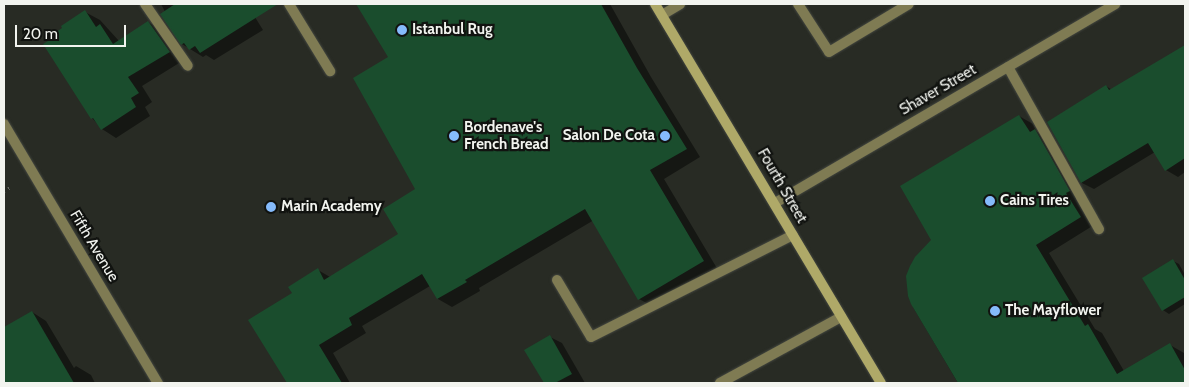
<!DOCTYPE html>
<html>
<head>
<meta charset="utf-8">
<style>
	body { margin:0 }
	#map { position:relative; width:1189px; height:387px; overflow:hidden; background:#282b24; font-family:Cabin,sans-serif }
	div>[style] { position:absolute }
	.shadow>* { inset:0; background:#0007 }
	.building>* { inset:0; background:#1a4d2d }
	.path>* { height:3px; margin-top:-1.5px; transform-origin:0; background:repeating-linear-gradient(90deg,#686a64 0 1px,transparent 0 5px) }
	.roads { filter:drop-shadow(0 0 1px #444740) drop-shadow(0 0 1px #444740) }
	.service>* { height:10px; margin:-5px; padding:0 5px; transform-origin:5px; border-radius:5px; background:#7f7b53 }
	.minor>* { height:10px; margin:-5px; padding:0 5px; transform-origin:5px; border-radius:5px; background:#7f7b53 }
	.tertiary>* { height:10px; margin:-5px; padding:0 5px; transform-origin:5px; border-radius:5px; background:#7f7b53 }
	.secondary>* { height:10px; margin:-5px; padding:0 5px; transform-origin:5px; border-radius:5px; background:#afa968 }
	.dots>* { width:14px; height:14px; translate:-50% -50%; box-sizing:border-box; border:2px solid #111310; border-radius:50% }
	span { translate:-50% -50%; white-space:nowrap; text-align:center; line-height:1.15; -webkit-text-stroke:4.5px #111310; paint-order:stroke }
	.poi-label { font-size:15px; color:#f2f4ef; font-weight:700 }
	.left { translate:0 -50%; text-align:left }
	.right { translate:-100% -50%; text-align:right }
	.street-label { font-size:15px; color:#f2f4ef }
	.frame { position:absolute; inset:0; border:5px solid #f2f4ef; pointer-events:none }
	.scale { position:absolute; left:15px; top:25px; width:111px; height:22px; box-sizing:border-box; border:2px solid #f2f4ef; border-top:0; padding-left:6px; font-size:15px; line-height:18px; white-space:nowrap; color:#f2f4ef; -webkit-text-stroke:4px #111310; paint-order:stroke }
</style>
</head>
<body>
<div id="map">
	<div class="shadow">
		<i style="clip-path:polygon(161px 4px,247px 4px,263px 30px,214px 60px,206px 55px,203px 57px,182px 44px)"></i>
		<i style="clip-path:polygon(357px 4px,610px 4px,651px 77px,700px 157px,664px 179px,718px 270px,654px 307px,639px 299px,594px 220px,479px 288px,480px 291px,452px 307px,438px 299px,430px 286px,362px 326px,366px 333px,333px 353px,350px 383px,289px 383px,250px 320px,294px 293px,318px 270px,330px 277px,400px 235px,417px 189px,389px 57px)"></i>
		<i style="clip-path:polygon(85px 12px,100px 20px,119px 41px,148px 22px,163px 31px,184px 60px,142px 86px,152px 102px,145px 107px,150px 116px,116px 138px,102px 129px,92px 118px)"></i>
		<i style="clip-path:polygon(1185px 47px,1185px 172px,1178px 177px,1166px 170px,1155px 152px,1094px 189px,1082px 183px,1048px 122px,1106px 86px,1112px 90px)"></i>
		<i style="clip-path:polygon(1019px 116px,1033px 124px,1037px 132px,1049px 138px,1094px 225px,1049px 253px,1095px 329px,1102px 333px,1124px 371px,1170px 345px,1184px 353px,1185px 383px,958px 383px,913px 307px,933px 241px)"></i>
		<i style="clip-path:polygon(1173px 261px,1179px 264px,1185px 275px,1185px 304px,1169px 314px,1163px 310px,1143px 278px)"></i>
		<i style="clip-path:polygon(32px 312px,46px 321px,74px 368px,76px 366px,91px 375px,95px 383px,4px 383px,4px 328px)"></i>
		<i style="clip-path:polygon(550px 337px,562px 343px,585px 383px,545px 383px,526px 351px)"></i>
	</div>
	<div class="building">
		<i style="clip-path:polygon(175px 4px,278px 4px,200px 53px,195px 46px,189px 50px,184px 43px,181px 45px,160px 14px)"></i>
		<i style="clip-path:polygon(356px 4px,601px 4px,637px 68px,687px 149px,650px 170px,704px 261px,638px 300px,585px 209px,465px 280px,467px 282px,437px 299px,422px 274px,349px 318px,352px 325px,319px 345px,342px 383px,287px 383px,248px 320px,292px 293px,288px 287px,318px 268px,324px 280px,398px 234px,383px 209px,415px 189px,353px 78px,388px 57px)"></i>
		<i style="clip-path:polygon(85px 10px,96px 27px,100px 24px,113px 44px,148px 21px,170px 52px,128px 77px,139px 93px,131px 98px,136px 107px,101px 130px,93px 118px,91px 119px,43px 44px,48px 41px,46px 39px,62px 28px,61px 26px)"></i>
		<i style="clip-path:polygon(1185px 45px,1185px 158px,1165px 171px,1148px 143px,1081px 183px,1047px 122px,1106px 85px,1109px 90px)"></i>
		<i style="clip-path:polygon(1019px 115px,1030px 132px,1035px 129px,1070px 191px,1066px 193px,1081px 217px,1036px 245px,1085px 326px,1088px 324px,1117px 374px,1170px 343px,1185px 370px,1185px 383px,958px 383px,911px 304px,908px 296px,906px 276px,910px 266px,915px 257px,931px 240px,900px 186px)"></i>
		<i style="clip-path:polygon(1173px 259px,1185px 280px,1185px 297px,1162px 311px,1142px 278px)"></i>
		<i style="clip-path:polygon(32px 311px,74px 383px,4px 383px,4px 327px)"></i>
		<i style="clip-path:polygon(550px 335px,572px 374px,555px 383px,544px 383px,524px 350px)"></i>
	</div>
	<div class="path">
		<i style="left:4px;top:191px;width:9px;rotate:-32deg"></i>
	</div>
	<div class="roads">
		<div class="service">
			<i style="left:145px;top:4px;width:75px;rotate:55.3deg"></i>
			<i style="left:289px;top:4px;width:79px;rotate:58.5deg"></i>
			<i style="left:798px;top:4px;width:57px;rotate:57.1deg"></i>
			<i style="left:829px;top:52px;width:93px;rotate:-31deg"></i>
			<i style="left:662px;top:15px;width:21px;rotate:-31deg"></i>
			<i style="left:1008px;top:67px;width:186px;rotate:60.7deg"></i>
			<i style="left:557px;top:280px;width:66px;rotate:59.2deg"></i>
			<i style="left:591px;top:337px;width:226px;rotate:-26.8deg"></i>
			<i style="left:720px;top:383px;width:138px;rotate:-28.6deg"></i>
		</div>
		<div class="minor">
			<i style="left:775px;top:203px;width:394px;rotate:-30.3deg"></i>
		</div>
		<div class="tertiary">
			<i style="left:4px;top:124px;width:301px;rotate:59.3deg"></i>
		</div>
		<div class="secondary">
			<i style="left:655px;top:4px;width:441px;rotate:59.2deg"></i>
		</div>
	</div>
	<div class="dots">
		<i style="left:402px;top:30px;background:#85bbfb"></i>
		<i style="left:454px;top:136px;background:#85bbfb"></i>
		<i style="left:665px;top:136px;background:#85bbfb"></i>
		<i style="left:990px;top:201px;background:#85bbfb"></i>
		<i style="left:271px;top:207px;background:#85bbfb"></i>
		<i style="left:995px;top:311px;background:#85bbfb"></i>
	</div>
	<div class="poi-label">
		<span class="left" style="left:412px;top:30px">Istanbul Rug</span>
		<span class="left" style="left:464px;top:136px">Bordenave's<br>French Bread</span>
		<span class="right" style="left:655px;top:136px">Salon De Cota</span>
		<span class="left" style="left:1000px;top:201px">Cains Tires</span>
		<span class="left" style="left:281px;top:207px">Marin Academy</span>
		<span class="left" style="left:1005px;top:311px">The Mayflower</span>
	</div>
	<div class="street-label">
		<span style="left:938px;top:90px;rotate:-30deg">Shaver Street</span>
		<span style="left:782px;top:186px;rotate:60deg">Fourth Street</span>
		<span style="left:94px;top:246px;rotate:59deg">Fifth Avenue</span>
	</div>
	<div class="frame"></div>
	<div class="scale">20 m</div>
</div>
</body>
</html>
